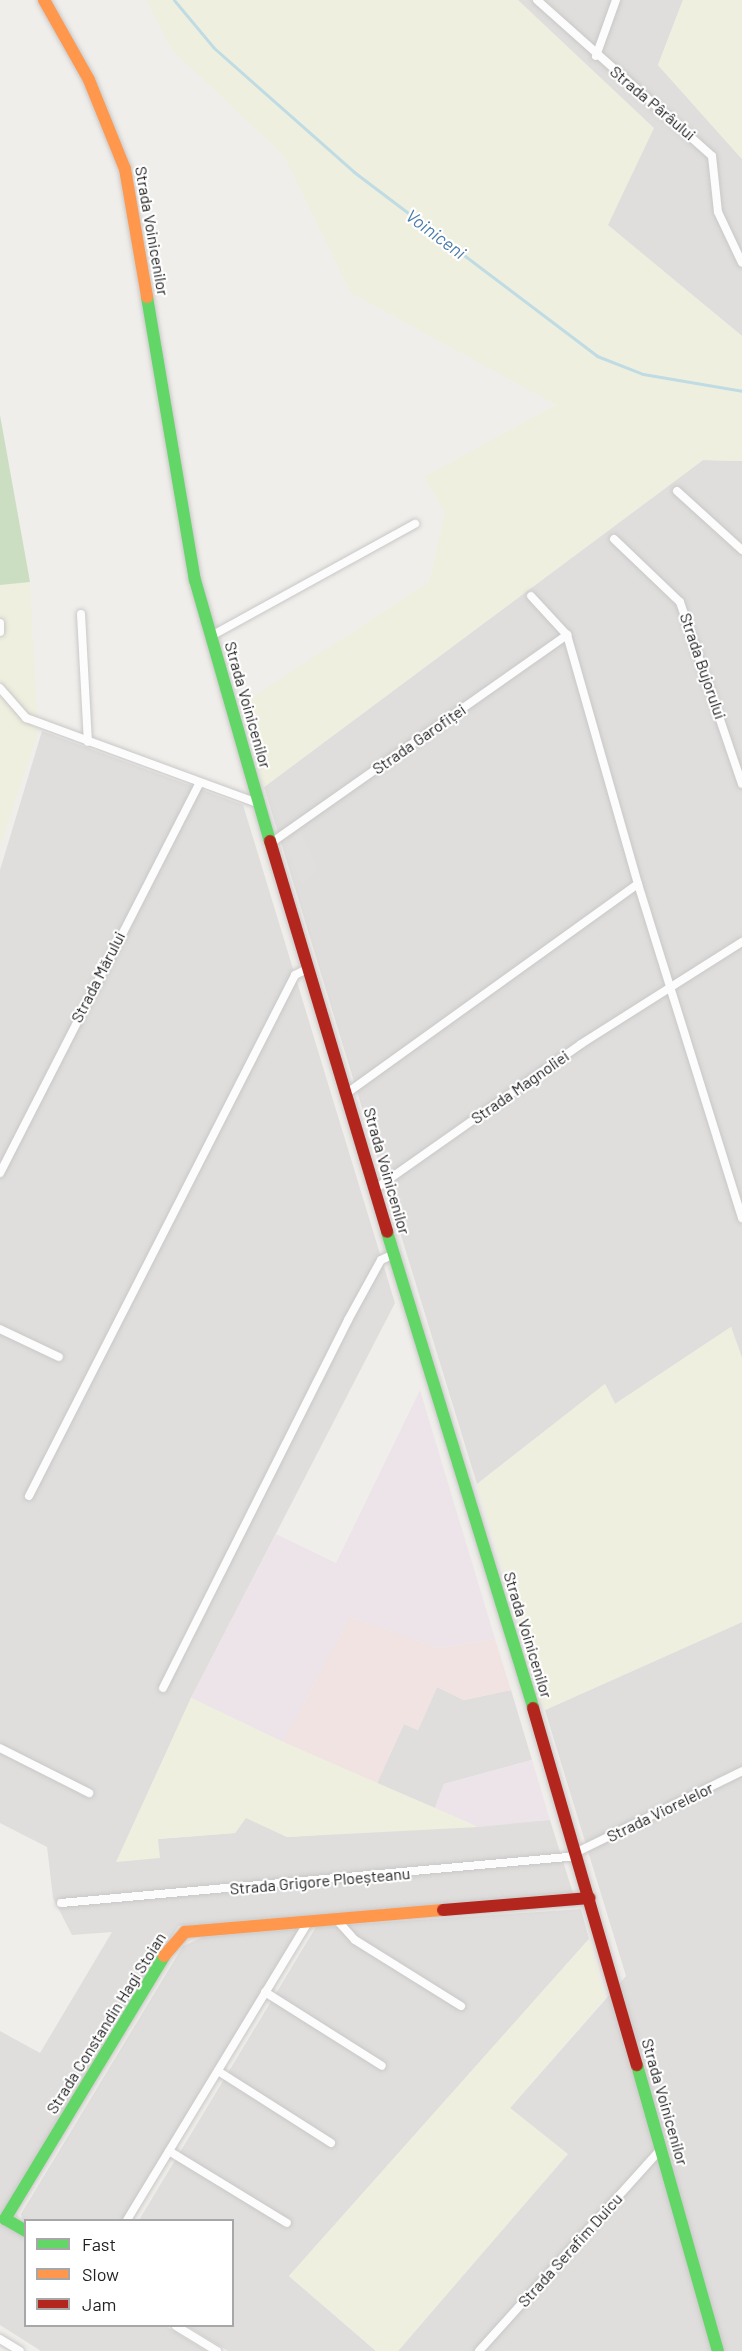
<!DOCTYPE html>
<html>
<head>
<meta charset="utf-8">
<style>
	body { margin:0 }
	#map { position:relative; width:742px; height:2351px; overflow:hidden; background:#f0eeeb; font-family:Barlow,sans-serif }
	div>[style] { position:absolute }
	.residential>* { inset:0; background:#dfdedc }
	.commercial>* { inset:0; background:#f1e3e1 }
	.industrial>* { inset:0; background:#ede4e9 }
	.farmland>* { inset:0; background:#efefdf }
	.forest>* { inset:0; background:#cbdec1 }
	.parking>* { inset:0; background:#e0dfde }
	.stream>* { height:3px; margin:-1.5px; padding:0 1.5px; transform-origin:1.5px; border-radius:1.5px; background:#bfdbe3 }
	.roads { filter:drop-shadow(0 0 2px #c9c8c7) drop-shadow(0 0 2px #c9c8c7) }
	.street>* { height:8px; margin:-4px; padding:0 4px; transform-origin:4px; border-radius:4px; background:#fdfcfc }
	.fast>* { height:12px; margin:-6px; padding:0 6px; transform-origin:6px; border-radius:6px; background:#63d668 }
	.slow>* { height:12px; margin:-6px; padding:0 6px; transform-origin:6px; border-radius:6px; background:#ff974d }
	.jam>* { height:12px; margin:-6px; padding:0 6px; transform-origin:6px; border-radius:6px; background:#b3261e }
	span { translate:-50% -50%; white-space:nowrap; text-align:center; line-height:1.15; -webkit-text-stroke:4.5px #fff; paint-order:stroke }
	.street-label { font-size:16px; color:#222 }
	.water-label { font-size:18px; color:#4a7aab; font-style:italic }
	.legend { position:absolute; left:24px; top:2219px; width:210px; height:108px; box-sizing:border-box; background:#fff; border:2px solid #a7a7a7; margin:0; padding:8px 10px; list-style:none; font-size:18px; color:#222 }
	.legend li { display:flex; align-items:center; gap:12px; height:30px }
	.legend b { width:30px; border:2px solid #a7a7a7 }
</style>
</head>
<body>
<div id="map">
	<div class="residential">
		<i style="clip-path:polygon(518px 0,683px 0,658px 65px,742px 159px,742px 336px,607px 225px)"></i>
		<i style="clip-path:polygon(703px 460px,742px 461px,742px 1358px,731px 1327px,615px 1404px,605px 1384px,477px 1484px,264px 787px)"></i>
		<i style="clip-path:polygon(42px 731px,243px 805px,395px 1303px,191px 1698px,117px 1861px,157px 1839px,235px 1833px,246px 1817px,287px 1837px,550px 1820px,573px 1893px,178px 1926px,1px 2221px,25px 2237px,26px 2326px,166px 2326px,206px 2351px,41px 2351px,0 2325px,0 2031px,40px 2053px,112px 1932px,72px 1935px,53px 1898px,47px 1847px,0 1823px,0 870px)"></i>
		<i style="clip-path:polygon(742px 1622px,742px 2351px,398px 2351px,567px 2154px,510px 2108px,626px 1976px,545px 1710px)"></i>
		<i style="clip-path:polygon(437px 1687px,464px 1700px,511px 1690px,532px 1760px,444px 1784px,435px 1808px,377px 1783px,404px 1724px,418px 1730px)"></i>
		<i style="clip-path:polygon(581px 1909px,589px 1939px,289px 2276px,376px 2351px,228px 2351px,187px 2326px,232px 2326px,232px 2220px,139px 2220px,316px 1927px)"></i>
		<i style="clip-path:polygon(299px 1929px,126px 2220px,23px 2222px,21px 2214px,183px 1946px,203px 1937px)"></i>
	</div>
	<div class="commercial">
		<i style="clip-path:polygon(350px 1617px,438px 1648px,495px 1639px,511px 1690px,464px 1700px,437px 1687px,418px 1730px,404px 1724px,377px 1783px,283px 1742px)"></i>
	</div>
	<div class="industrial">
		<i style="clip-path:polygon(420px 1390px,495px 1639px,438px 1648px,350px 1617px,283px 1742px,191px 1698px,276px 1534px,336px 1563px)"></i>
		<i style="clip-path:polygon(532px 1760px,550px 1820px,478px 1827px,435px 1808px,444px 1784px)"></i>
	</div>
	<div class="farmland">
		<i style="clip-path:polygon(146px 0,518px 0,654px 128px,608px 225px,742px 336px,742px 461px,703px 460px,264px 787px,242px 704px,429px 582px,445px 513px,424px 477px,556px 405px,351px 293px,284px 156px,172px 50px)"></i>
		<i style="clip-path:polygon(683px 0,742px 0,742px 159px,658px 65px)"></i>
		<i style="clip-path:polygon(30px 582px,38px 732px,0 847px,0 585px)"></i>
		<i style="clip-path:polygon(731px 1327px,742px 1358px,742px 1622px,545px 1710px,477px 1484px,605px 1384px,615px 1404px)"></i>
		<i style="clip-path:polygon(191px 1698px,283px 1742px,478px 1827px,287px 1837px,246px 1818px,235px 1833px,158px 1839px,160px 1858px,116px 1862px)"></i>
		<i style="clip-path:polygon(589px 1939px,605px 1998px,510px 2108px,568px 2154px,398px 2351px,376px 2351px,289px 2276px)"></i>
	</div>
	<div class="forest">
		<i style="clip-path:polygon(0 415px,30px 582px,0 585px)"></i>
	</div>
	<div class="parking">
		<i style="clip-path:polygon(300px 830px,318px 870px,301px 884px,287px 844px)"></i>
	</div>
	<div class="stream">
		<i style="left:174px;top:0;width:62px;rotate:50.2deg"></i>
		<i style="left:214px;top:48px;width:187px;rotate:41.5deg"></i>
		<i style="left:354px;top:172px;width:305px;rotate:37.1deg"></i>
		<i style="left:597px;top:356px;width:49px;rotate:21.4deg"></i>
		<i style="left:643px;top:374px;width:100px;rotate:9.7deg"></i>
	</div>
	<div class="roads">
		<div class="street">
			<i style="left:537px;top:0;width:234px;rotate:41.7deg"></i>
			<i style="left:712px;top:156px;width:56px;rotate:83.9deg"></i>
			<i style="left:718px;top:212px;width:56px;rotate:64.8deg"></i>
			<i style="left:596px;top:56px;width:59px;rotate:-70.3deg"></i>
			<i style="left:677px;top:491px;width:88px;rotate:42.2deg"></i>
			<i style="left:614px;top:539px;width:91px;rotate:43.7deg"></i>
			<i style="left:680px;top:602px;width:192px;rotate:71.2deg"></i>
			<i style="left:81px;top:614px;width:128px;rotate:86.9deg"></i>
			<i style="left:0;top:623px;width:9px;rotate:90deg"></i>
			<i style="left:211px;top:636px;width:233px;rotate:-28.8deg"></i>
			<i style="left:0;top:688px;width:40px;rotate:49deg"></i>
			<i style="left:26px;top:718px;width:249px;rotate:20.2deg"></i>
			<i style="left:271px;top:843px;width:362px;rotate:-35.1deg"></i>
			<i style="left:638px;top:884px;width:350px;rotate:72.7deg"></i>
			<i style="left:347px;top:1093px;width:358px;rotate:-35.7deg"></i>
			<i style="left:638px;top:884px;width:259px;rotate:-105.9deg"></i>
			<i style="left:567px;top:635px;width:53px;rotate:-132.7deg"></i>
			<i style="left:0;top:1173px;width:438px;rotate:-62.9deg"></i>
			<i style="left:375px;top:1189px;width:252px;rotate:-35.1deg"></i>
			<i style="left:581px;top:1044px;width:191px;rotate:-32.4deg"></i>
			<i style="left:0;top:1329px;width:65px;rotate:25.4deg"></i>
			<i style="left:29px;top:1496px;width:585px;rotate:-62.95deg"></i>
			<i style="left:295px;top:975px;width:13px;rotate:-27deg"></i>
			<i style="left:163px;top:1688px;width:412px;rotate:-63.3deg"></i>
			<i style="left:348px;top:1320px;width:68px;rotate:-61.2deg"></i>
			<i style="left:381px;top:1260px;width:14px;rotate:-25deg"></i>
			<i style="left:0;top:1748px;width:100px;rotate:26.8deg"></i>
			<i style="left:577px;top:1852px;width:184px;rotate:-26.1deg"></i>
			<i style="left:61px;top:1903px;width:519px;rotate:-5.19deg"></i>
			<i style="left:336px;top:1919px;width:28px;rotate:48deg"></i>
			<i style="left:355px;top:1940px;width:125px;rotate:31.9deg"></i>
			<i style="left:265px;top:1992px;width:138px;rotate:32.3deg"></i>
			<i style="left:218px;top:2071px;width:134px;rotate:32.5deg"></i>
			<i style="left:169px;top:2151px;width:138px;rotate:31.4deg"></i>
			<i style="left:127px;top:2220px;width:350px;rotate:-58.7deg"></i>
			<i style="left:176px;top:2326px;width:48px;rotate:31.4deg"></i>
			<i style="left:0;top:2339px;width:23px;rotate:31deg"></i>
			<i style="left:479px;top:2351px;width:272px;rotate:-48deg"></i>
		</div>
		<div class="fast">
			<i style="left:147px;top:297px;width:287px;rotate:80.4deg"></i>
			<i style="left:195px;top:580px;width:272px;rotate:74deg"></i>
			<i style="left:387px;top:1232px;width:498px;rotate:72.9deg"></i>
			<i style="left:637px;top:2065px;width:297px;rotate:74.2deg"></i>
			<i style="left:26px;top:2231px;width:24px;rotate:-150deg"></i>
			<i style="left:5px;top:2219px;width:307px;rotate:-58.8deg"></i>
		</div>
		<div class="slow">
			<i style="left:44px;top:0;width:92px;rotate:60.6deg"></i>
			<i style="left:89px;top:80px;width:96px;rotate:68deg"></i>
			<i style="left:125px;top:169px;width:130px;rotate:80.2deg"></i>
			<i style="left:164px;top:1956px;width:32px;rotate:-49deg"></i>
			<i style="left:185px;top:1932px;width:259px;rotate:-4.9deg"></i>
		</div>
		<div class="jam">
			<i style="left:270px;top:841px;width:408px;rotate:73.3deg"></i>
			<i style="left:533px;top:1708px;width:372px;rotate:73.8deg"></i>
			<i style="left:443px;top:1910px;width:147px;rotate:-4.7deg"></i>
		</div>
	</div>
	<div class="street-label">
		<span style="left:653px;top:103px;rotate:40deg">Strada Pârâului</span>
		<span style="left:152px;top:231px;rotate:80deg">Strada Voinicenilor</span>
		<span style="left:703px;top:666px;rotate:71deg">Strada Bujorului</span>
		<span style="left:248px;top:705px;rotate:74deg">Strada Voinicenilor</span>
		<span style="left:419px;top:739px;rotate:-35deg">Strada Garofiței</span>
		<span style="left:98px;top:977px;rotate:-63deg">Strada Mărului</span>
		<span style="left:520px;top:1087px;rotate:-35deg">Strada Magnoliei</span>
		<span style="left:387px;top:1171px;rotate:74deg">Strada Voinicenilor</span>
		<span style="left:528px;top:1635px;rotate:73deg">Strada Voinicenilor</span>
		<span style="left:660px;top:1812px;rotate:-26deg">Strada Viorelelor</span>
		<span style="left:320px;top:1881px;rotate:-5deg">Strada Grigore Ploeșteanu</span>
		<span style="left:106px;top:2023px;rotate:-58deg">Strada Constandin Hagi Stoian</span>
		<span style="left:665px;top:2102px;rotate:74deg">Strada Voinicenilor</span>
		<span style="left:570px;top:2250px;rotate:-48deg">Strada Serafim Duicu</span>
	</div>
	<div class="water-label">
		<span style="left:436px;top:234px;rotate:37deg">Voiniceni</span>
	</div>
	<ul class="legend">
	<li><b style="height:8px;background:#63d668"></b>Fast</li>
	<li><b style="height:8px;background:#ff974d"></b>Slow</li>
	<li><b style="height:8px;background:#b3261e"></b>Jam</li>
	</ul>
</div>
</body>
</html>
